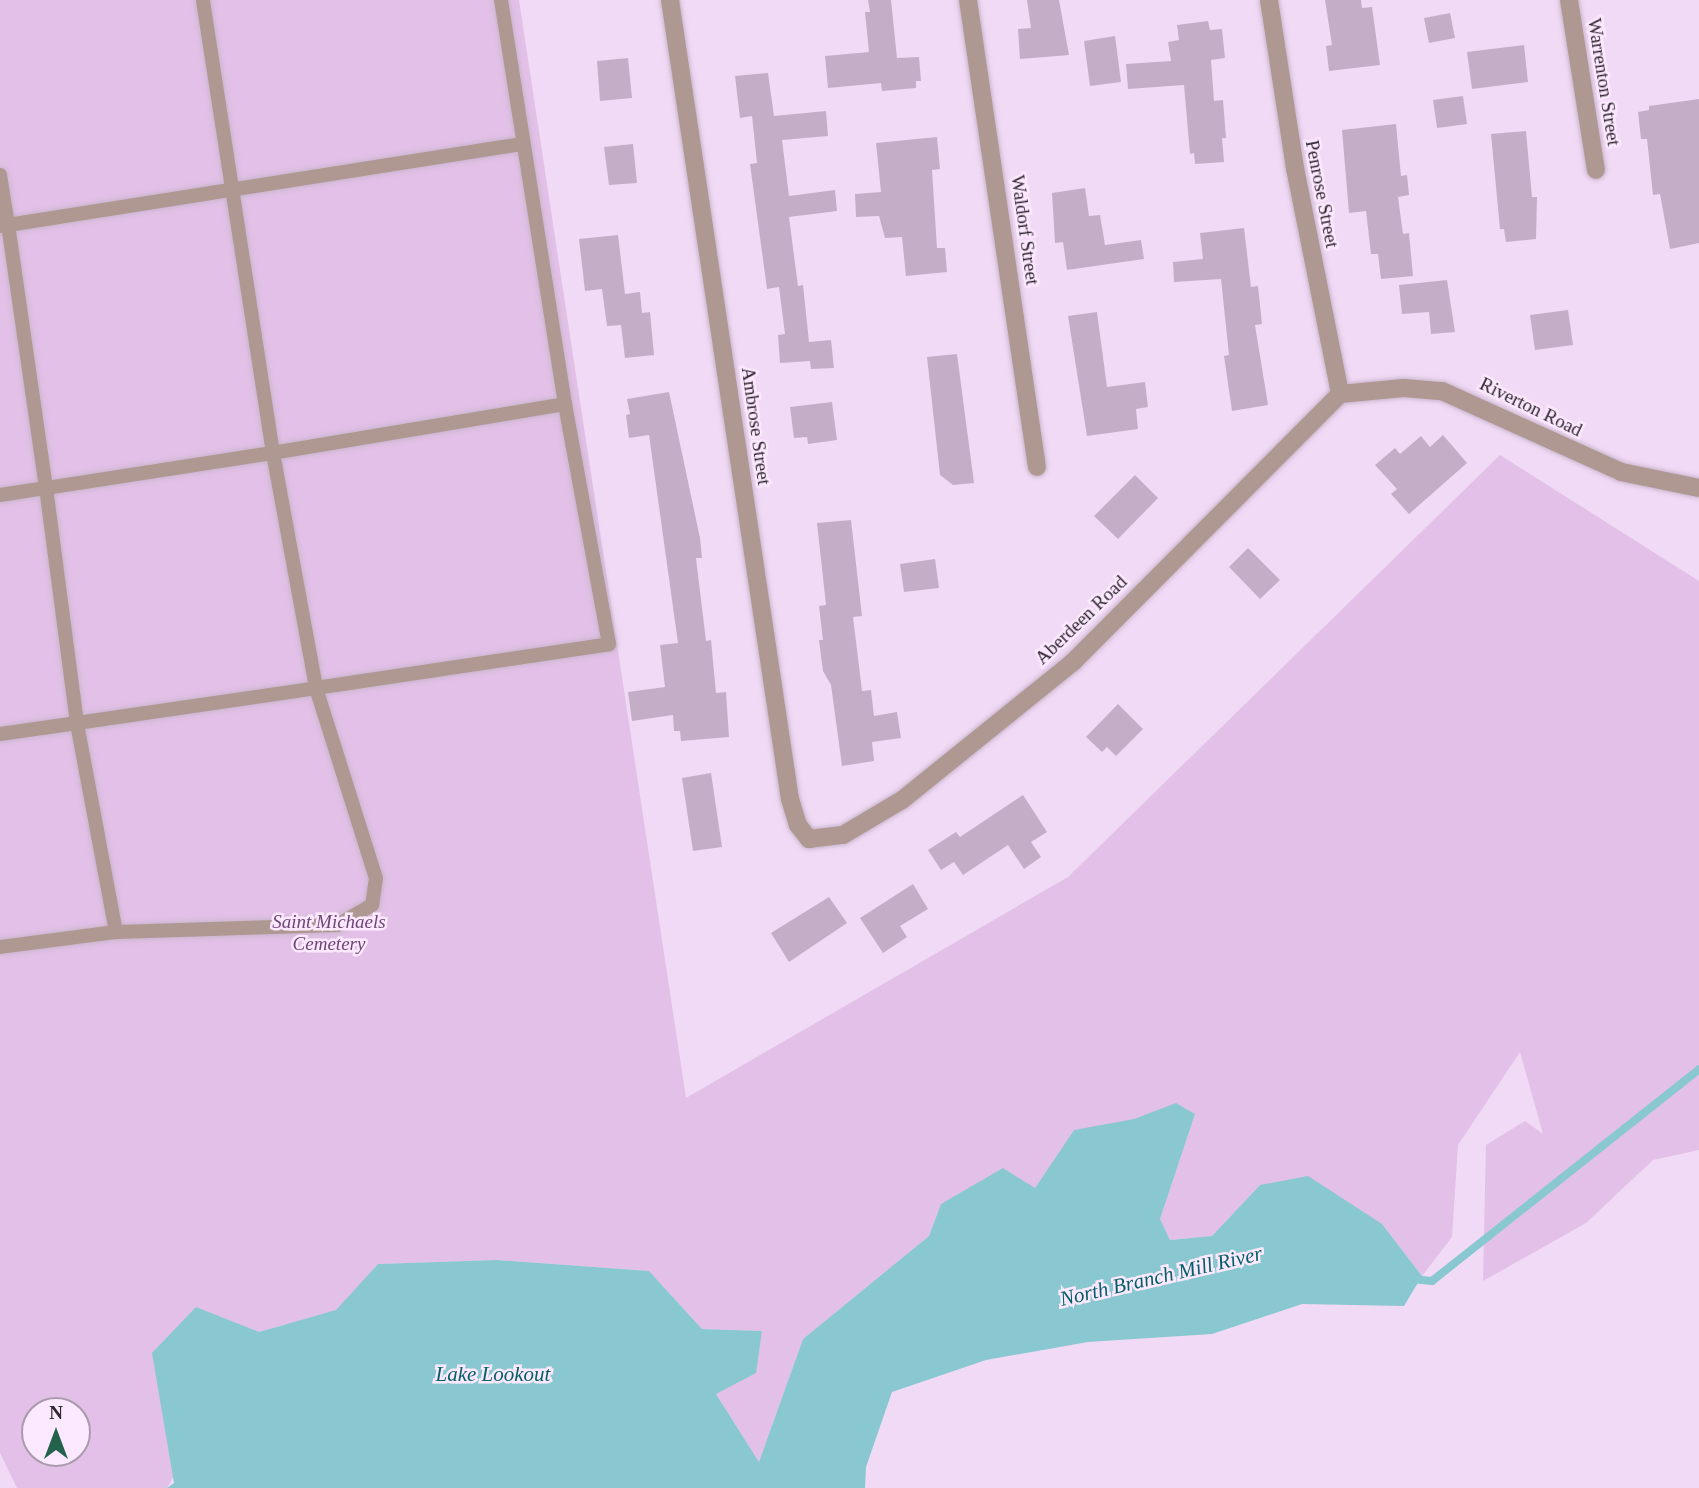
<!DOCTYPE html>
<html>
<head>
<meta charset="utf-8">
<style>
	body { margin:0 }
	#map { position:relative; width:1699px; height:1488px; overflow:hidden; background:#f1daf5; font-family:Georgia,serif }
	div>[style] { position:absolute }
	.green>* { inset:0; background:#e2c0e7 }
	.water>* { inset:0; background:#89c8d0 }
	.stream>* { height:8px; margin:-4px; padding:0 4px; transform-origin:4px; border-radius:4px; background:#89c8d0 }
	.building>* { inset:0; background:#c4aec7 }
	.roads { filter:drop-shadow(0 0 2px #cab6ce) drop-shadow(0 0 2px #cab6ce) }
	.service>* { height:14px; margin:-7px; padding:0 7px; transform-origin:7px; border-radius:7px; background:#af9892 }
	.minor>* { height:18px; margin:-9px; padding:0 9px; transform-origin:9px; border-radius:9px; background:#af9892 }
	span { translate:-50% -50%; white-space:nowrap; text-align:center; line-height:1.15; -webkit-text-stroke:5px #fce9ff; paint-order:stroke }
	.street-label { font-size:19px; color:#2f2630 }
	.park-label { font-size:19px; color:#6f4476; font-style:italic }
	.water-label { font-size:21px; color:#036069; font-style:italic }
	.north { position:absolute; left:21px; top:1397px; width:70px; height:70px; box-sizing:border-box; background:#fce9ff; border:2px solid #aa9bac; border-radius:50%; rotate:0deg; font-size:19px; font-weight:700; line-height:28px; text-align:center; color:#2f2630 }
	.north::after { content:''; display:block; margin:auto; width:24px; height:32px; background:#25624d; clip-path:polygon(50% 0,100% 100%,50% 72%,0 100%) }
</style>
</head>
<body>
<div id="map">
	<div class="green">
		<i style="clip-path:polygon(evenodd,0 0,519px 0,686px 1098px,1068px 877px,1500px 455px,1699px 581px,1699px 1150px,1653px 1160px,1586px 1223px,1483px 1281px,1486px 1145px,1525px 1121px,1543px 1134px,1520px 1052px,1458px 1145px,1452px 1237px,1422px 1276px,1382px 1224px,1260px 1185px,1212px 1236px,1170px 1240px,1160px 1219px,1195px 1114px,1074px 1130px,1035px 1188px,941px 1204px,929px 1236px,803px 1339px,759px 1462px,716px 1394px,762px 1331px,702px 1329px,649px 1271px,496px 1260px,378px 1264px,337px 1310px,259px 1332px,167px 1488px,17px 1488px,0 1453px,0 0,35px 1411px,77px 1411px,77px 1453px,35px 1453px,35px 1411px)"></i>
	</div>
	<div class="water">
		<i style="clip-path:polygon(1176px 1103px,1195px 1114px,1160px 1219px,1170px 1240px,1212px 1236px,1260px 1185px,1308px 1176px,1382px 1224px,1422px 1276px,1404px 1306px,1302px 1304px,1212px 1334px,1088px 1342px,986px 1360px,892px 1392px,866px 1467px,865px 1488px,167px 1488px,174px 1483px,152px 1353px,196px 1307px,259px 1332px,336px 1310px,378px 1264px,496px 1260px,649px 1271px,702px 1329px,762px 1331px,756px 1373px,716px 1394px,759px 1462px,803px 1339px,929px 1236px,941px 1204px,1003px 1168px,1035px 1188px,1074px 1130px,1134px 1119px)"></i>
	</div>
	<div class="stream">
		<i style="left:1412px;top:1279px;width:20px;rotate:6deg"></i>
		<i style="left:1432px;top:1281px;width:341px;rotate:-38.4deg"></i>
	</div>
	<div class="building">
		<i style="clip-path:polygon(868px 0,891px 0,897px 58px,919px 57px,921px 81px,916px 81px,916px 88px,882px 91px,881px 83px,828px 88px,825px 56px,869px 52px,865px 12px,870px 12px)"></i>
		<i style="clip-path:polygon(1027px 0,1059px 0,1069px 55px,1020px 59px,1018px 29px,1031px 28px)"></i>
		<i style="clip-path:polygon(1325px 0,1361px 0,1362px 8px,1372px 7px,1380px 65px,1329px 71px,1326px 46px,1332px 45px)"></i>
		<i style="clip-path:polygon(1450px 13px,1455px 38px,1429px 43px,1424px 18px)"></i>
		<i style="clip-path:polygon(1208px 21px,1210px 30px,1222px 29px,1225px 58px,1211px 60px,1214px 101px,1223px 100px,1226px 138px,1222px 138px,1224px 162px,1195px 164px,1194px 153px,1190px 154px,1184px 85px,1128px 89px,1126px 64px,1171px 61px,1168px 42px,1179px 40px,1177px 25px)"></i>
		<i style="clip-path:polygon(1115px 36px,1121px 82px,1090px 86px,1084px 41px)"></i>
		<i style="clip-path:polygon(1524px 45px,1528px 82px,1472px 89px,1467px 52px)"></i>
		<i style="clip-path:polygon(628px 58px,632px 98px,600px 101px,597px 61px)"></i>
		<i style="clip-path:polygon(768px 73px,774px 116px,826px 111px,828px 136px,782px 140px,789px 196px,835px 190px,837px 211px,789px 217px,798px 286px,803px 285px,809px 342px,831px 340px,834px 368px,811px 369px,810px 361px,780px 363px,778px 335px,785px 334px,779px 287px,767px 289px,750px 164px,757px 163px,752px 116px,740px 118px,735px 76px)"></i>
		<i style="clip-path:polygon(1463px 96px,1467px 124px,1437px 128px,1433px 100px)"></i>
		<i style="clip-path:polygon(1699px 99px,1699px 243px,1670px 249px,1660px 194px,1653px 195px,1647px 139px,1641px 139px,1638px 112px,1649px 110px,1649px 106px)"></i>
		<i style="clip-path:polygon(1396px 124px,1401px 176px,1407px 175px,1409px 195px,1398px 197px,1403px 234px,1409px 233px,1413px 276px,1381px 279px,1378px 254px,1371px 254px,1366px 211px,1349px 213px,1342px 130px)"></i>
		<i style="clip-path:polygon(1526px 131px,1532px 197px,1537px 197px,1536px 239px,1506px 242px,1504px 229px,1500px 229px,1491px 134px)"></i>
		<i style="clip-path:polygon(937px 137px,940px 169px,932px 170px,937px 248px,945px 248px,947px 272px,906px 276px,902px 237px,885px 238px,879px 216px,856px 217px,855px 194px,881px 192px,876px 143px)"></i>
		<i style="clip-path:polygon(633px 144px,637px 183px,609px 185px,604px 147px)"></i>
		<i style="clip-path:polygon(1085px 188px,1089px 216px,1100px 215px,1105px 245px,1141px 240px,1144px 259px,1067px 270px,1063px 242px,1055px 243px,1052px 193px)"></i>
		<i style="clip-path:polygon(1244px 228px,1251px 287px,1258px 286px,1262px 324px,1255px 325px,1268px 405px,1232px 411px,1224px 356px,1229px 355px,1221px 279px,1174px 282px,1173px 262px,1203px 259px,1200px 233px)"></i>
		<i style="clip-path:polygon(618px 235px,625px 294px,640px 292px,642px 313px,650px 312px,654px 355px,625px 358px,621px 325px,607px 326px,602px 289px,585px 291px,579px 239px)"></i>
		<i style="clip-path:polygon(1447px 280px,1455px 332px,1431px 334px,1429px 312px,1402px 314px,1399px 285px)"></i>
		<i style="clip-path:polygon(1568px 310px,1573px 345px,1535px 350px,1530px 315px)"></i>
		<i style="clip-path:polygon(1097px 312px,1107px 387px,1145px 382px,1148px 407px,1136px 409px,1138px 429px,1087px 436px,1068px 316px)"></i>
		<i style="clip-path:polygon(957px 354px,974px 483px,953px 485px,940px 475px,927px 357px)"></i>
		<i style="clip-path:polygon(669px 392px,700px 538px,702px 558px,696px 558px,706px 641px,711px 640px,716px 693px,726px 692px,729px 737px,681px 741px,680px 731px,674px 731px,673px 715px,632px 721px,628px 692px,665px 687px,660px 645px,678px 643px,649px 435px,629px 438px,626px 415px,630px 414px,627px 399px)"></i>
		<i style="clip-path:polygon(832px 402px,837px 440px,808px 444px,807px 437px,794px 438px,790px 407px)"></i>
		<i style="clip-path:polygon(1443px 435px,1467px 463px,1409px 514px,1391px 494px,1397px 489px,1375px 465px,1395px 448px,1400px 454px,1421px 436px,1430px 447px)"></i>
		<i style="clip-path:polygon(1135px 475px,1158px 498px,1118px 539px,1094px 516px)"></i>
		<i style="clip-path:polygon(851px 520px,862px 616px,853px 617px,862px 691px,871px 690px,874px 716px,897px 712px,901px 738px,872px 742px,874px 761px,842px 766px,831px 685px,823px 671px,819px 640px,823px 640px,819px 606px,826px 605px,817px 523px)"></i>
		<i style="clip-path:polygon(1248px 548px,1280px 580px,1260px 599px,1229px 567px)"></i>
		<i style="clip-path:polygon(935px 559px,939px 588px,904px 592px,900px 564px)"></i>
		<i style="clip-path:polygon(1118px 704px,1143px 729px,1116px 756px,1107px 747px,1102px 752px,1086px 737px)"></i>
		<i style="clip-path:polygon(711px 773px,722px 847px,693px 851px,682px 778px)"></i>
		<i style="clip-path:polygon(1023px 795px,1047px 832px,1031px 842px,1041px 857px,1024px 869px,1008px 845px,963px 875px,954px 862px,941px 870px,928px 850px,956px 832px,960px 837px)"></i>
		<i style="clip-path:polygon(913px 884px,928px 909px,900px 926px,907px 937px,883px 953px,860px 918px)"></i>
		<i style="clip-path:polygon(829px 897px,847px 923px,789px 962px,771px 933px)"></i>
	</div>
	<div class="roads">
		<div class="service">
			<i style="left:501px;top:0;width:409px;rotate:81deg"></i>
			<i style="left:0;top:175px;width:51px;rotate:80.9deg"></i>
			<i style="left:8px;top:225px;width:520px;rotate:-8.96deg"></i>
			<i style="left:0;top:495px;width:47px;rotate:-8.7deg"></i>
			<i style="left:46px;top:488px;width:266px;rotate:-98.2deg"></i>
			<i style="left:8px;top:225px;width:8px;rotate:173deg"></i>
			<i style="left:0;top:734px;width:78px;rotate:-8.1deg"></i>
			<i style="left:77px;top:723px;width:237px;rotate:-97.5deg"></i>
			<i style="left:46px;top:488px;width:230px;rotate:-8.8deg"></i>
			<i style="left:273px;top:453px;width:458px;rotate:-98.8deg"></i>
			<i style="left:0;top:947px;width:117px;rotate:-7.4deg"></i>
			<i style="left:116px;top:932px;width:213px;rotate:-100.6deg"></i>
			<i style="left:77px;top:723px;width:242px;rotate:-8.3deg"></i>
			<i style="left:316px;top:688px;width:296px;rotate:-8.5deg"></i>
			<i style="left:609px;top:644px;width:244px;rotate:-100.4deg"></i>
			<i style="left:565px;top:404px;width:296px;rotate:170.5deg"></i>
			<i style="left:273px;top:453px;width:239px;rotate:79.6deg"></i>
			<i style="left:316px;top:688px;width:199px;rotate:72.5deg"></i>
			<i style="left:376px;top:878px;width:27px;rotate:98deg"></i>
			<i style="left:372px;top:905px;width:39px;rotate:150deg"></i>
			<i style="left:338px;top:925px;width:222px;rotate:178.2deg"></i>
		</div>
		<div class="minor">
			<i style="left:670px;top:0;width:808px;rotate:81.46deg"></i>
			<i style="left:790px;top:799px;width:27px;rotate:73deg"></i>
			<i style="left:798px;top:825px;width:18px;rotate:52deg"></i>
			<i style="left:809px;top:839px;width:34px;rotate:-7deg"></i>
			<i style="left:843px;top:835px;width:69px;rotate:-30.7deg"></i>
			<i style="left:902px;top:800px;width:220px;rotate:-38.9deg"></i>
			<i style="left:1073px;top:662px;width:378px;rotate:-45.1deg"></i>
			<i style="left:1340px;top:394px;width:64px;rotate:-5.4deg"></i>
			<i style="left:1404px;top:388px;width:38px;rotate:5deg"></i>
			<i style="left:1442px;top:391px;width:196px;rotate:24.3deg"></i>
			<i style="left:1621px;top:472px;width:80px;rotate:11.6deg"></i>
			<i style="left:968px;top:0;width:472px;rotate:81.6deg"></i>
			<i style="left:1269px;top:0;width:170px;rotate:81.2deg"></i>
			<i style="left:1295px;top:168px;width:230px;rotate:78.7deg"></i>
			<i style="left:1569px;top:0;width:172px;rotate:81deg"></i>
		</div>
	</div>
	<div class="street-label">
		<span style="left:1604px;top:82px;rotate:81deg">Warrenton Street</span>
		<span style="left:1322px;top:194px;rotate:79deg">Penrose Street</span>
		<span style="left:1025px;top:230px;rotate:82deg">Waldorf Street</span>
		<span style="left:1531px;top:407px;rotate:26deg">Riverton Road</span>
		<span style="left:756px;top:426px;rotate:82deg">Ambrose Street</span>
		<span style="left:1081px;top:620px;rotate:-44deg">Aberdeen Road</span>
	</div>
	<div class="park-label">
		<span style="left:329px;top:933px">Saint Michaels<br>Cemetery</span>
	</div>
	<div class="water-label">
		<span style="left:1161px;top:1276px;rotate:-13deg">North Branch Mill River</span>
		<span style="left:493px;top:1374px">Lake Lookout</span>
	</div>
	<div class="north">N</div>
</div>
</body>
</html>
